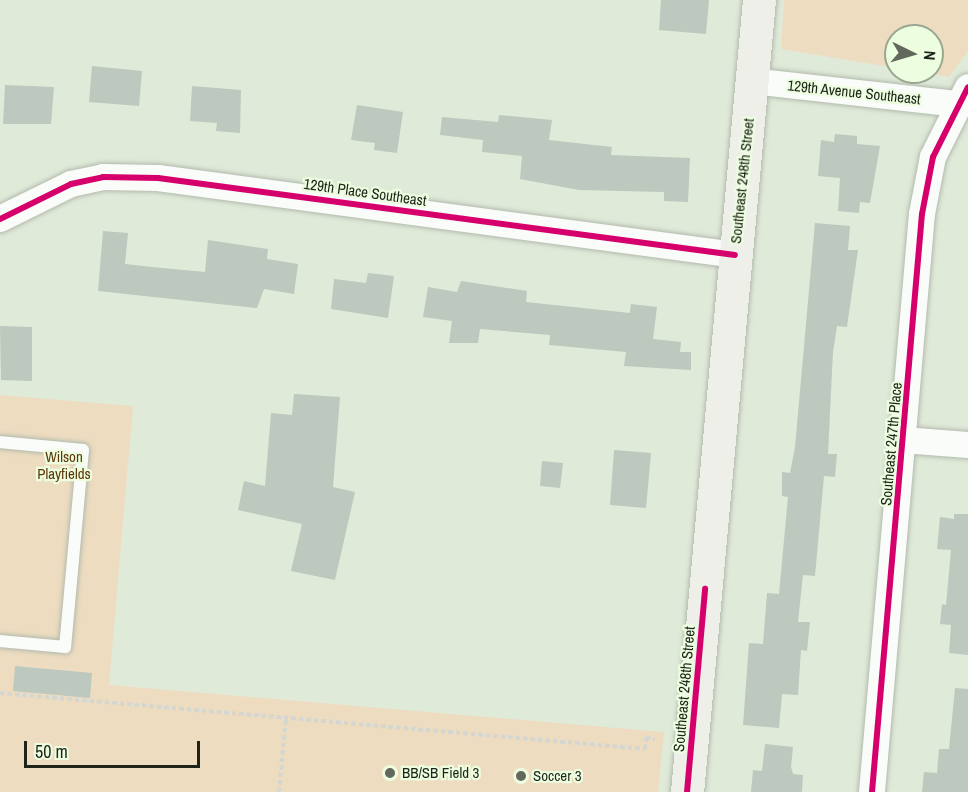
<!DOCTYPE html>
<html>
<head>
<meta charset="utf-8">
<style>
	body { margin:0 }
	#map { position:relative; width:968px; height:792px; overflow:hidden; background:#e0ead9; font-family:"Archivo Narrow",sans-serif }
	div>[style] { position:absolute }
	.green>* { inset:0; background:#eddcc0 }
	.building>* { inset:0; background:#bdc8be }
	.path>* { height:4px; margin-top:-2px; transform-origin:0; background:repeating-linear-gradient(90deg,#d4d6d2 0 4.5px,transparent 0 7.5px) }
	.roads { filter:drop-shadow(0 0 2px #b2baad) drop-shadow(0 0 2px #b2baad) }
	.lane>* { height:12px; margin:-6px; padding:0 6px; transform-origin:6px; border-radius:6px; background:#fafcf9 }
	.street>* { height:26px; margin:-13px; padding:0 13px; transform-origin:13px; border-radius:13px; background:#fafcf9 }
	.secondary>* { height:33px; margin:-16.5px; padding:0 16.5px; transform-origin:16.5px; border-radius:16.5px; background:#eeefe9 }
	.cycleway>* { height:6px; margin:-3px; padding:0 3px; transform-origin:3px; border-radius:3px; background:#d6006c }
	.dots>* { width:16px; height:16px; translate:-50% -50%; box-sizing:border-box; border:3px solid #edfee0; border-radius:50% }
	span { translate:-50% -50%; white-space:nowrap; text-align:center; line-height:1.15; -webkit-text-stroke:4.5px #edfee0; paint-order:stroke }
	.street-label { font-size:15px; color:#1e2419 }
	.park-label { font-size:15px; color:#5d3608 }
	.poi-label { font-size:15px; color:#1e2419 }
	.left { translate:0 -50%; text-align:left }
	.north { position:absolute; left:884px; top:24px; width:60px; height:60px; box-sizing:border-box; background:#edfee0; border:2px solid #9aa790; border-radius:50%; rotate:95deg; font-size:16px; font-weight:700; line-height:24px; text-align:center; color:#1e2419 }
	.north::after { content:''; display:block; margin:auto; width:21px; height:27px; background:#62695c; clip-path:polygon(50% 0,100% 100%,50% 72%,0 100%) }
	.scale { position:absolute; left:24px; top:741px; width:176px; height:27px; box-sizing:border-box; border:3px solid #1e2419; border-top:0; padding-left:8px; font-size:18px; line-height:21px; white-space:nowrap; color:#1e2419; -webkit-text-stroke:4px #edfee0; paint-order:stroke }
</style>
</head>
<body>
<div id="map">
	<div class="green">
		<i style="clip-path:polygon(784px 0,968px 0,968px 51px,949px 77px,921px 72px,932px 72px,932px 36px,896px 36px,896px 68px,781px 49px)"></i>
		<i style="clip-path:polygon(0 395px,133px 406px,109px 685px,664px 732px,658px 792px,0 792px)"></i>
	</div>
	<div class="building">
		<i style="clip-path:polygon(661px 0,709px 0,706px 34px,659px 30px)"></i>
		<i style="clip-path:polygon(92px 66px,142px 71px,139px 106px,89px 102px)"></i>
		<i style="clip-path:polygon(5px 85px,54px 87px,51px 124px,3px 124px)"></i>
		<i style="clip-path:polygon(192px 86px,241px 90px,240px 133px,216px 131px,217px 123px,190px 121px)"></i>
		<i style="clip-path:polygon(357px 105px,403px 112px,397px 153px,374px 150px,375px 143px,351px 140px)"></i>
		<i style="clip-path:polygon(499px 115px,552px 120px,549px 140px,612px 147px,611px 155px,690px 158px,688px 202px,664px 201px,664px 192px,579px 190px,520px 179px,522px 156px,482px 152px,483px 140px,440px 135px,442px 117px,498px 122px)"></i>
		<i style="clip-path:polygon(835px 134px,857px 136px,857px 144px,880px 146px,870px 203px,860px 202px,859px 213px,838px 211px,840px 178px,818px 176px,821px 140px,834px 142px)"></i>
		<i style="clip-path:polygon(815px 223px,850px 226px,848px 250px,858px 250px,847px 327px,837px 326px,833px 352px,828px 454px,837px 454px,835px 477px,824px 476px,815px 576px,803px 575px,798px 622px,810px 622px,807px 651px,801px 650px,798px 695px,782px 694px,779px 728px,743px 725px,749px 643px,763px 644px,767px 593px,779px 594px,788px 497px,782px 496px,782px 472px,790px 473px,795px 447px)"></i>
		<i style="clip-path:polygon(103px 231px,128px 233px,125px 264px,152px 267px,205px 272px,208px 240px,268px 249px,267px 259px,298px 264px,294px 294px,264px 289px,257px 308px,98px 291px)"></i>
		<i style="clip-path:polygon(368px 273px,394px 276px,388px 318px,331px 309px,334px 279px,366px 283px)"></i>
		<i style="clip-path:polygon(461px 281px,527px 291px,526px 302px,630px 313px,631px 304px,657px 307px,653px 339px,681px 342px,680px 352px,691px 352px,691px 370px,624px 366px,626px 352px,549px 345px,550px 335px,480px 329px,478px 343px,449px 343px,452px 321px,423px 317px,428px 287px,457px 292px)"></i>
		<i style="clip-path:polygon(0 326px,32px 327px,32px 381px,1px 380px)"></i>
		<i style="clip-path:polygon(294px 394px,340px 397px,333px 487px,355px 492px,335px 580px,291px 571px,302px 524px,238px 510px,244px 481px,265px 486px,271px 413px,292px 415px)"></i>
		<i style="clip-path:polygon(614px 450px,651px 453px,646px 508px,610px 505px)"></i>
		<i style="clip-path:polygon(542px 461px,563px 463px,560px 488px,540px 486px)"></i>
		<i style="clip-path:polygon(954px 514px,968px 514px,968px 655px,949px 653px,951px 625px,940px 624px,942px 604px,946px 605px,951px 550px,937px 549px,940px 517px,954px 519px)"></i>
		<i style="clip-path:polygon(15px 666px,92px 673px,90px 698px,13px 691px)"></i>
		<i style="clip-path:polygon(955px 688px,968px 689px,968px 792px,922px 792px,924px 772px,937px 773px,939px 749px,949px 749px)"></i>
		<i style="clip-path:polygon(765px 744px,793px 747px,791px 767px,793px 774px,803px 775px,802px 792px,751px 792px,753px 770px,762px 771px)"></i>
	</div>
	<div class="path">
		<i style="left:0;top:693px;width:647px;rotate:4.96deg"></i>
		<i style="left:645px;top:749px;width:11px;rotate:-85deg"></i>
		<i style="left:646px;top:738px;width:9px;rotate:6deg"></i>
		<i style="left:279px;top:792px;width:74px;rotate:-84.6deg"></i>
	</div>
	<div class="roads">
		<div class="lane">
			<i style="left:0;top:442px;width:83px;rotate:5.5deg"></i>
			<i style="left:83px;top:450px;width:198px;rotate:95.2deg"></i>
			<i style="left:65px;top:647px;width:65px;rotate:-174.7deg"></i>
		</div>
		<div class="street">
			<i style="left:752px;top:81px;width:206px;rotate:6.4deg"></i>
			<i style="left:0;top:219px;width:79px;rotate:-26.2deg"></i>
			<i style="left:71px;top:184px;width:33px;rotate:-12deg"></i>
			<i style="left:103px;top:177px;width:55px;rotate:1deg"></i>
			<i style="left:158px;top:178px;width:582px;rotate:7.6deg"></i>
			<i style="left:903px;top:440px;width:65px;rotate:4.4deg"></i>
			<i style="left:872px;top:792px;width:580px;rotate:-85.06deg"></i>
			<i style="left:922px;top:214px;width:58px;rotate:-79.1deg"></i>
			<i style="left:933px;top:157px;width:78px;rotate:-63.4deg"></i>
		</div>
		<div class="secondary">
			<i style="left:687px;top:792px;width:795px;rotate:-84.81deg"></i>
		</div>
	</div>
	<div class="cycleway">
		<i style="left:0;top:219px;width:79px;rotate:-26.2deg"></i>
		<i style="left:71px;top:184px;width:33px;rotate:-12deg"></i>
		<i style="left:103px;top:177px;width:55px;rotate:1deg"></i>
		<i style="left:158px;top:178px;width:582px;rotate:7.6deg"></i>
		<i style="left:687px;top:792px;width:204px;rotate:-84.9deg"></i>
		<i style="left:872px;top:792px;width:580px;rotate:-85.06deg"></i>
		<i style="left:922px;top:214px;width:58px;rotate:-79.1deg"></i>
		<i style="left:933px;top:157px;width:78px;rotate:-63.4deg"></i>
	</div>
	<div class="dots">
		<i style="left:390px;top:773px;background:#62695c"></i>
		<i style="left:521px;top:776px;background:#62695c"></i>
	</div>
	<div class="street-label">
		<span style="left:854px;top:92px;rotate:6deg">129th Avenue Southeast</span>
		<span style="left:742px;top:181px;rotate:-84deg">Southeast 248th Street</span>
		<span style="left:365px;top:192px;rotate:8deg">129th Place Southeast</span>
		<span style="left:891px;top:444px;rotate:-85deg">Southeast 247th Place</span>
		<span style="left:684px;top:689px;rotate:-85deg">Southeast 248th Street</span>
	</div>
	<div class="park-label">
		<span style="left:64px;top:465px">Wilson<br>Playfields</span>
	</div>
	<div class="poi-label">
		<span class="left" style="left:402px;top:773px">BB/SB Field 3</span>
		<span class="left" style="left:533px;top:776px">Soccer 3</span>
	</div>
	<div class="north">N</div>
	<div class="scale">50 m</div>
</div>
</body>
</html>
